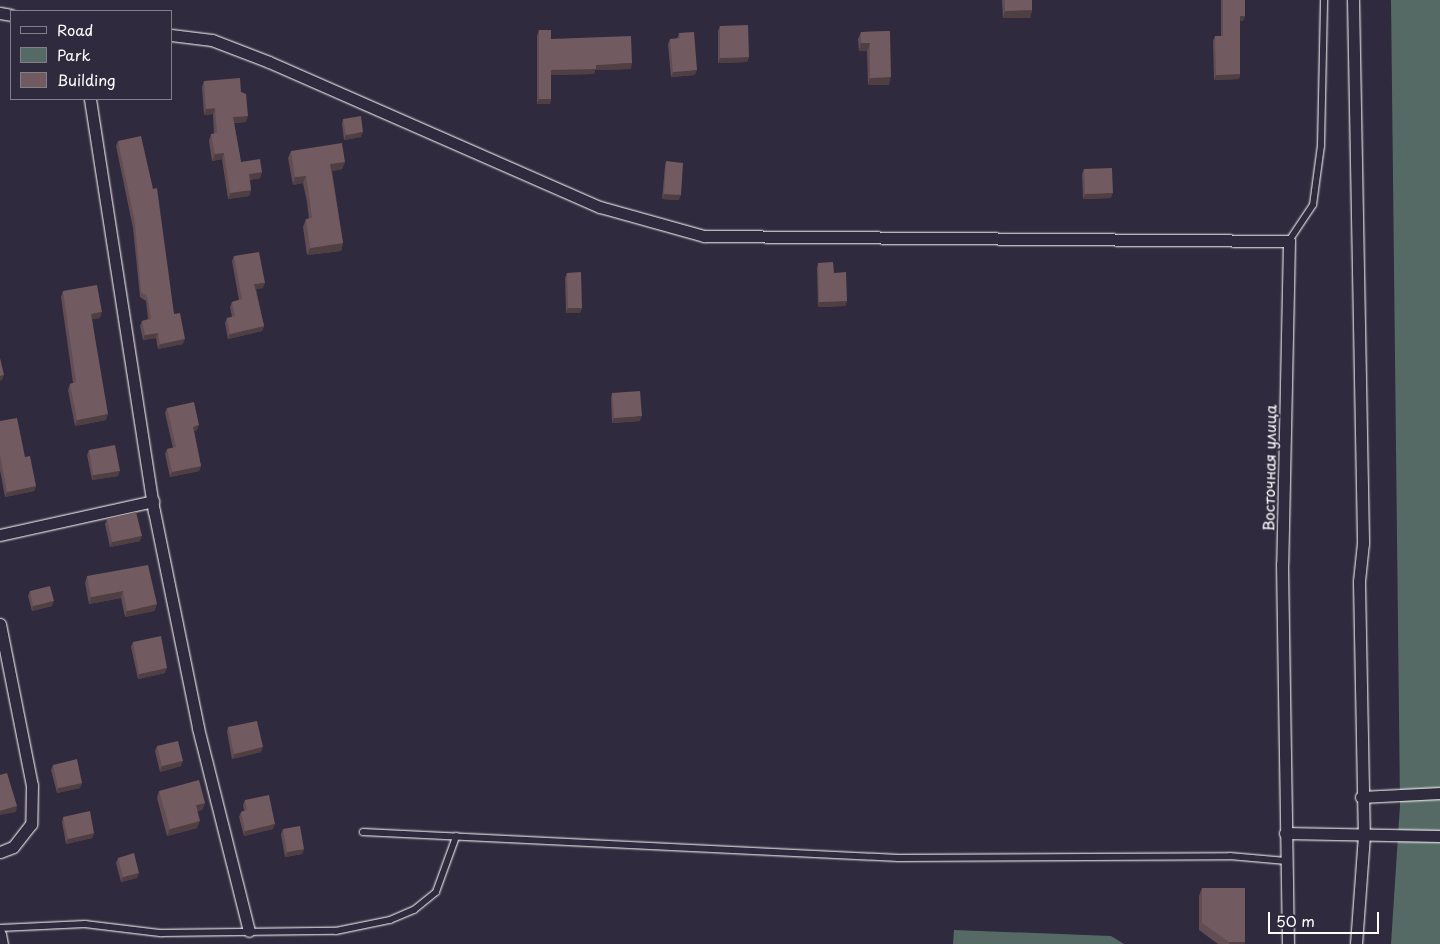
<!DOCTYPE html>
<html>
<head>
<meta charset="utf-8">
<style>
	body { margin:0 }
	#map { position:relative; width:1440px; height:944px; overflow:hidden; background:#2f2a3d; font-family:"Playpen Sans",sans-serif }
	div>[style] { position:absolute }
	.green>* { inset:0; background:#556a64 }
	.roads { filter:drop-shadow(0 0 1px #fff) drop-shadow(0 0 1px #fff) }
	.service>* { height:5.5px; margin:-2.75px; padding:0 2.75px; transform-origin:2.75px; border-radius:2.75px; background:#2f2a3d }
	.minor>* { height:11px; margin:-5.5px; padding:0 5.5px; transform-origin:5.5px; border-radius:5.5px; background:#2f2a3d }
	.wall>* { inset:0; background:#614d53 }
	.shaded-wall>* { inset:0; background:#4f3f43 }
	.building>* { inset:0; background:#715a60 }
	span { translate:-50% -50%; white-space:nowrap; text-align:center; line-height:1.15; -webkit-text-stroke:4px #2f2a3d; paint-order:stroke }
	.street-label { font-size:15px; color:#fff }
	.legend { position:absolute; left:10px; top:10px; width:162px; height:90px; box-sizing:border-box; background:#2f2a3d; border:1px solid #827f8b; margin:0; padding:6px 9px; list-style:none; font-size:15px; color:#fff }
	.legend li { display:flex; align-items:center; gap:10px; height:25px }
	.legend b { width:25px; border:1px solid #827f8b }
	.scale { position:absolute; left:1268px; top:912px; width:111px; height:22px; box-sizing:border-box; border:2px solid #fff; border-top:0; padding-left:6px; font-size:15px; line-height:18px; white-space:nowrap; color:#fff; -webkit-text-stroke:4px #2f2a3d; paint-order:stroke }
</style>
</head>
<body>
<div id="map">
	<div class="green">
		<i style="clip-path:polygon(1391px 0,1440px 0,1440px 944px,1391px 944px,1400px 805px)"></i>
		<i style="clip-path:polygon(954px 930px,1111px 936px,1124px 944px,953px 944px)"></i>
	</div>
	<div class="roads">
		<div class="service">
			<i style="left:1289px;top:241px;width:43px;rotate:-56.3deg"></i>
			<i style="left:1313px;top:205px;width:60px;rotate:-82.3deg"></i>
			<i style="left:1321px;top:146px;width:146px;rotate:-88.8deg"></i>
			<i style="left:363px;top:832px;width:536px;rotate:2.78deg"></i>
			<i style="left:898px;top:858px;width:332px;rotate:-0.3deg"></i>
			<i style="left:1230px;top:856px;width:56px;rotate:5.1deg"></i>
			<i style="left:0;top:928px;width:85px;rotate:-2.7deg"></i>
			<i style="left:85px;top:924px;width:77px;rotate:6.8deg"></i>
			<i style="left:161px;top:933px;width:175px;rotate:-0.7deg"></i>
			<i style="left:336px;top:931px;width:55px;rotate:-11.5deg"></i>
			<i style="left:390px;top:920px;width:26px;rotate:-23deg"></i>
			<i style="left:414px;top:910px;width:28px;rotate:-39deg"></i>
			<i style="left:436px;top:892px;width:59px;rotate:-70deg"></i>
		</div>
		<div class="minor">
			<i style="left:1353px;top:0;width:543px;rotate:88.94deg"></i>
			<i style="left:1363px;top:543px;width:39px;rotate:96deg"></i>
			<i style="left:1359px;top:582px;width:253px;rotate:88.9deg"></i>
			<i style="left:1364px;top:835px;width:109px;rotate:94.2deg"></i>
			<i style="left:0;top:13px;width:11px;rotate:10deg"></i>
			<i style="left:171px;top:35px;width:41px;rotate:7deg"></i>
			<i style="left:212px;top:40px;width:61px;rotate:21.1deg"></i>
			<i style="left:269px;top:62px;width:361px;rotate:23.7deg"></i>
			<i style="left:600px;top:207px;width:108px;rotate:15.6deg"></i>
			<i style="left:704px;top:236px;width:585px;rotate:0.49deg"></i>
			<i style="left:1289px;top:241px;width:323px;rotate:91.2deg"></i>
			<i style="left:1282px;top:564px;width:380px;rotate:89.1deg"></i>
			<i style="left:90px;top:99px;width:417px;rotate:81.2deg"></i>
			<i style="left:154px;top:511px;width:221px;rotate:78.5deg"></i>
			<i style="left:198px;top:728px;width:209px;rotate:75.9deg"></i>
			<i style="left:0;top:535px;width:157px;rotate:-12.5deg"></i>
			<i style="left:0;top:624px;width:164px;rotate:78.8deg"></i>
			<i style="left:32px;top:785px;width:39px;rotate:91deg"></i>
			<i style="left:31px;top:824px;width:29px;rotate:128deg"></i>
			<i style="left:13px;top:847px;width:14px;rotate:159deg"></i>
			<i style="left:1361px;top:797px;width:79px;rotate:-2.9deg"></i>
			<i style="left:1285px;top:833px;width:155px;rotate:1.1deg"></i>
			<i style="left:0;top:934px;width:10px;rotate:79deg"></i>
		</div>
	</div>
	<div class="wall">
		<i style="clip-path:polygon(1002px 0,1032px 0,1032px 10px,1030px 18px,1003px 18px)"></i>
		<i style="clip-path:polygon(1221px 0,1245px 0,1245px 16px,1243px 21px,1240px 21px,1240px 74px,1239px 79px,1214px 80px,1213px 41px,1215px 36px,1221px 36px)"></i>
		<i style="clip-path:polygon(720px 26px,749px 57px,747px 62px,718px 63px,718px 31px)"></i>
		<i style="clip-path:polygon(539px 30px,551px 39px,631px 69px,595px 70px,594px 74px,551px 75px,551px 99px,550px 104px,537px 104px,537px 36px)"></i>
		<i style="clip-path:polygon(890px 31px,889px 85px,868px 85px,867px 51px,859px 51px,858px 39px,861px 32px)"></i>
		<i style="clip-path:polygon(679px 33px,695px 75px,671px 77px,668px 44px,670px 39px,677px 39px)"></i>
		<i style="clip-path:polygon(204px 81px,241px 92px,246px 122px,234px 123px,241px 162px,262px 172px,260px 178px,250px 180px,251px 190px,249px 196px,228px 199px,222px 159px,212px 161px,209px 141px,211px 134px,214px 134px,213px 114px,204px 115px,202px 87px)"></i>
		<i style="clip-path:polygon(343px 119px,361px 137px,344px 140px,342px 124px)"></i>
		<i style="clip-path:polygon(118px 141px,174px 314px,183px 344px,158px 349px,156px 338px,143px 340px,140px 326px,142px 321px,148px 319px,146px 301px,140px 297px,133px 228px,116px 146px)"></i>
		<i style="clip-path:polygon(291px 151px,345px 162px,342px 169px,332px 171px,343px 243px,341px 251px,307px 255px,303px 227px,306px 219px,309px 219px,307px 202px,303px 183px,293px 185px,288px 158px)"></i>
		<i style="clip-path:polygon(666px 161px,679px 200px,662px 199px,665px 166px)"></i>
		<i style="clip-path:polygon(1084px 169px,1111px 198px,1083px 199px,1082px 174px)"></i>
		<i style="clip-path:polygon(234px 256px,263px 288px,256px 289px,264px 326px,262px 331px,228px 339px,225px 323px,227px 318px,232px 317px,230px 307px,232px 302px,239px 300px,232px 261px)"></i>
		<i style="clip-path:polygon(818px 263px,847px 301px,845px 306px,818px 307px,817px 268px)"></i>
		<i style="clip-path:polygon(567px 273px,582px 308px,580px 313px,566px 313px,565px 278px)"></i>
		<i style="clip-path:polygon(63px 291px,100px 318px,92px 319px,106px 420px,75px 426px,68px 390px,70px 384px,73px 383px,61px 297px)"></i>
		<i style="clip-path:polygon(612px 393px,640px 421px,612px 423px,611px 398px)"></i>
		<i style="clip-path:polygon(167px 408px,197px 430px,194px 431px,201px 466px,199px 471px,170px 477px,165px 454px,167px 449px,173px 448px,165px 413px)"></i>
		<i style="clip-path:polygon(0 421px,25px 457px,36px 486px,34px 491px,5px 497px,0 470px)"></i>
		<i style="clip-path:polygon(89px 450px,118px 476px,92px 480px,87px 455px)"></i>
		<i style="clip-path:polygon(107px 519px,140px 541px,110px 547px,105px 524px)"></i>
		<i style="clip-path:polygon(87px 576px,157px 604px,154px 611px,125px 617px,121px 598px,89px 604px,85px 583px)"></i>
		<i style="clip-path:polygon(30px 591px,52px 606px,32px 611px,28px 596px)"></i>
		<i style="clip-path:polygon(133px 642px,165px 673px,138px 679px,131px 647px)"></i>
		<i style="clip-path:polygon(228px 727px,261px 752px,232px 759px,227px 732px)"></i>
		<i style="clip-path:polygon(157px 746px,181px 766px,160px 772px,155px 751px)"></i>
		<i style="clip-path:polygon(53px 765px,82px 783px,80px 788px,57px 793px,51px 770px)"></i>
		<i style="clip-path:polygon(159px 791px,205px 803px,202px 810px,197px 811px,197px 828px,167px 836px,157px 798px)"></i>
		<i style="clip-path:polygon(245px 800px,273px 829px,244px 836px,239px 817px,241px 812px,244px 811px,243px 805px)"></i>
		<i style="clip-path:polygon(63px 817px,94px 833px,92px 838px,66px 844px,62px 822px)"></i>
		<i style="clip-path:polygon(283px 829px,304px 849px,302px 854px,285px 857px,281px 834px)"></i>
		<i style="clip-path:polygon(118px 858px,137px 878px,121px 882px,116px 863px)"></i>
		<i style="clip-path:polygon(1202px 888px,1245px 942px,1244px 944px,1218px 944px,1199px 930px,1199px 896px)"></i>
	</div>
	<div class="shaded-wall">
		<i style="clip-path:polygon(1032px 10px,1030px 18px,1003px 18px,1005px 11px)"></i>
		<i style="clip-path:polygon(1240px 16px,1245px 16px,1243px 21px,1238px 21px)"></i>
		<i style="clip-path:polygon(861px 43px,870px 43px,867px 51px,859px 51px)"></i>
		<i style="clip-path:polygon(749px 57px,747px 62px,718px 63px,720px 58px)"></i>
		<i style="clip-path:polygon(632px 63px,631px 69px,595px 70px,594px 74px,550px 75px,551px 70px,596px 65px)"></i>
		<i style="clip-path:polygon(697px 70px,695px 75px,671px 77px,673px 72px)"></i>
		<i style="clip-path:polygon(1240px 74px,1239px 79px,1214px 80px,1216px 75px)"></i>
		<i style="clip-path:polygon(891px 77px,889px 85px,868px 85px,870px 78px)"></i>
		<i style="clip-path:polygon(539px 99px,551px 99px,550px 104px,537px 104px)"></i>
		<i style="clip-path:polygon(215px 108px,213px 114px,204px 115px,206px 109px)"></i>
		<i style="clip-path:polygon(248px 116px,246px 122px,231px 123px,233px 117px)"></i>
		<i style="clip-path:polygon(363px 132px,361px 137px,344px 140px,346px 135px)"></i>
		<i style="clip-path:polygon(224px 153px,222px 159px,212px 161px,215px 154px)"></i>
		<i style="clip-path:polygon(345px 162px,342px 169px,328px 172px,330px 164px)"></i>
		<i style="clip-path:polygon(262px 172px,260px 178px,246px 180px,249px 174px)"></i>
		<i style="clip-path:polygon(306px 176px,303px 183px,293px 185px,295px 177px)"></i>
		<i style="clip-path:polygon(251px 190px,249px 196px,228px 199px,230px 193px)"></i>
		<i style="clip-path:polygon(1113px 193px,1111px 198px,1083px 199px,1085px 194px)"></i>
		<i style="clip-path:polygon(664px 194px,681px 195px,679px 200px,662px 199px)"></i>
		<i style="clip-path:polygon(343px 243px,341px 251px,307px 255px,310px 248px)"></i>
		<i style="clip-path:polygon(265px 283px,263px 288px,253px 290px,254px 284px)"></i>
		<i style="clip-path:polygon(847px 301px,845px 306px,818px 307px,819px 302px)"></i>
		<i style="clip-path:polygon(568px 308px,582px 308px,580px 313px,566px 313px)"></i>
		<i style="clip-path:polygon(102px 312px,100px 318px,88px 320px,91px 314px)"></i>
		<i style="clip-path:polygon(264px 326px,262px 331px,228px 339px,230px 334px)"></i>
		<i style="clip-path:polygon(158px 333px,156px 338px,143px 340px,145px 335px)"></i>
		<i style="clip-path:polygon(185px 339px,183px 344px,158px 349px,160px 344px)"></i>
		<i style="clip-path:polygon(4px 375px,2px 380px,0 381px,0 376px)"></i>
		<i style="clip-path:polygon(108px 414px,106px 420px,75px 426px,77px 420px)"></i>
		<i style="clip-path:polygon(642px 416px,640px 421px,612px 423px,614px 418px)"></i>
		<i style="clip-path:polygon(199px 425px,197px 430px,191px 432px,193px 427px)"></i>
		<i style="clip-path:polygon(201px 466px,199px 471px,170px 477px,172px 472px)"></i>
		<i style="clip-path:polygon(120px 471px,118px 476px,92px 480px,93px 475px)"></i>
		<i style="clip-path:polygon(36px 486px,34px 491px,5px 497px,7px 492px)"></i>
		<i style="clip-path:polygon(142px 536px,140px 541px,110px 547px,112px 542px)"></i>
		<i style="clip-path:polygon(123px 591px,121px 598px,89px 604px,91px 597px)"></i>
		<i style="clip-path:polygon(54px 601px,52px 606px,32px 611px,33px 606px)"></i>
		<i style="clip-path:polygon(157px 604px,154px 611px,125px 617px,127px 611px)"></i>
		<i style="clip-path:polygon(167px 668px,165px 673px,138px 679px,139px 674px)"></i>
		<i style="clip-path:polygon(263px 747px,261px 752px,232px 759px,234px 754px)"></i>
		<i style="clip-path:polygon(183px 761px,181px 766px,160px 772px,162px 766px)"></i>
		<i style="clip-path:polygon(82px 783px,80px 788px,57px 793px,58px 788px)"></i>
		<i style="clip-path:polygon(205px 803px,202px 810px,193px 812px,196px 805px)"></i>
		<i style="clip-path:polygon(17px 806px,16px 812px,0 815px,0 811px)"></i>
		<i style="clip-path:polygon(200px 821px,197px 828px,167px 836px,170px 829px)"></i>
		<i style="clip-path:polygon(275px 824px,273px 829px,244px 836px,245px 831px)"></i>
		<i style="clip-path:polygon(94px 833px,92px 838px,66px 844px,68px 839px)"></i>
		<i style="clip-path:polygon(304px 849px,302px 854px,285px 857px,287px 852px)"></i>
		<i style="clip-path:polygon(139px 873px,137px 878px,121px 882px,123px 877px)"></i>
		<i style="clip-path:polygon(1229px 942px,1245px 942px,1244px 944px,1229px 944px)"></i>
	</div>
	<div class="building">
		<i style="clip-path:polygon(1005px 0,1032px 0,1032px 10px,1005px 11px)"></i>
		<i style="clip-path:polygon(1223px 0,1245px 0,1245px 16px,1240px 16px,1240px 74px,1216px 75px,1215px 36px,1223px 36px)"></i>
		<i style="clip-path:polygon(748px 25px,749px 57px,720px 58px,720px 26px)"></i>
		<i style="clip-path:polygon(539px 30px,551px 30px,551px 39px,631px 36px,632px 63px,596px 65px,596px 69px,551px 70px,551px 99px,539px 99px)"></i>
		<i style="clip-path:polygon(890px 31px,891px 77px,870px 78px,870px 43px,861px 43px,861px 32px)"></i>
		<i style="clip-path:polygon(694px 32px,697px 70px,673px 72px,670px 39px,680px 38px,679px 33px)"></i>
		<i style="clip-path:polygon(240px 78px,241px 92px,246px 94px,248px 116px,233px 117px,241px 162px,260px 159px,262px 172px,249px 174px,251px 190px,230px 193px,224px 153px,215px 154px,211px 134px,217px 133px,215px 108px,206px 109px,204px 81px)"></i>
		<i style="clip-path:polygon(361px 116px,363px 132px,346px 135px,343px 119px)"></i>
		<i style="clip-path:polygon(141px 136px,153px 189px,157px 188px,174px 314px,180px 313px,185px 339px,160px 344px,158px 333px,145px 335px,142px 321px,151px 319px,147px 296px,141px 292px,135px 223px,118px 141px)"></i>
		<i style="clip-path:polygon(342px 143px,345px 162px,330px 164px,343px 243px,310px 248px,306px 219px,312px 218px,309px 195px,306px 176px,295px 177px,291px 151px)"></i>
		<i style="clip-path:polygon(666px 161px,683px 163px,681px 195px,664px 194px)"></i>
		<i style="clip-path:polygon(1112px 168px,1113px 193px,1085px 194px,1084px 169px)"></i>
		<i style="clip-path:polygon(259px 252px,265px 283px,254px 284px,264px 326px,230px 334px,227px 318px,235px 316px,232px 302px,242px 299px,234px 256px)"></i>
		<i style="clip-path:polygon(833px 262px,834px 273px,846px 272px,847px 301px,819px 302px,818px 263px)"></i>
		<i style="clip-path:polygon(581px 272px,582px 308px,568px 308px,567px 273px)"></i>
		<i style="clip-path:polygon(97px 285px,102px 312px,91px 314px,108px 414px,77px 420px,70px 384px,76px 382px,63px 291px)"></i>
		<i style="clip-path:polygon(0 358px,4px 375px,0 376px)"></i>
		<i style="clip-path:polygon(640px 391px,642px 416px,614px 418px,612px 393px)"></i>
		<i style="clip-path:polygon(194px 402px,199px 425px,193px 427px,201px 466px,172px 472px,167px 449px,176px 447px,167px 408px)"></i>
		<i style="clip-path:polygon(17px 418px,25px 457px,30px 456px,36px 486px,7px 492px,0 455px,0 421px)"></i>
		<i style="clip-path:polygon(115px 445px,120px 471px,93px 475px,89px 450px)"></i>
		<i style="clip-path:polygon(136px 512px,142px 536px,112px 542px,107px 519px)"></i>
		<i style="clip-path:polygon(148px 565px,157px 604px,127px 611px,123px 591px,91px 597px,87px 576px)"></i>
		<i style="clip-path:polygon(50px 586px,54px 601px,33px 606px,30px 591px)"></i>
		<i style="clip-path:polygon(161px 636px,167px 668px,139px 674px,133px 642px)"></i>
		<i style="clip-path:polygon(257px 721px,263px 747px,234px 754px,228px 727px)"></i>
		<i style="clip-path:polygon(178px 741px,183px 761px,162px 766px,157px 746px)"></i>
		<i style="clip-path:polygon(77px 759px,82px 783px,58px 788px,53px 765px)"></i>
		<i style="clip-path:polygon(7px 773px,17px 806px,0 811px,0 775px)"></i>
		<i style="clip-path:polygon(199px 780px,205px 803px,196px 805px,200px 821px,170px 829px,159px 791px)"></i>
		<i style="clip-path:polygon(269px 795px,275px 824px,245px 831px,241px 812px,247px 810px,245px 800px)"></i>
		<i style="clip-path:polygon(90px 811px,94px 833px,68px 839px,63px 817px)"></i>
		<i style="clip-path:polygon(300px 826px,304px 849px,287px 852px,283px 829px)"></i>
		<i style="clip-path:polygon(134px 853px,139px 873px,123px 877px,118px 858px)"></i>
		<i style="clip-path:polygon(1202px 888px,1245px 888px,1245px 942px,1229px 942px,1202px 923px)"></i>
	</div>
	<div class="street-label">
		<span style="left:1269px;top:468px;rotate:-89deg">Восточная улица</span>
	</div>
	<ul class="legend">
	<li><b style="height:6px;background:#2f2a3d"></b>Road</li>
	<li><b style="height:14px;background:#556a64"></b>Park</li>
	<li><b style="height:14px;background:#715a60"></b>Building</li>
	</ul>
	<div class="scale">50 m</div>
</div>
</body>
</html>
